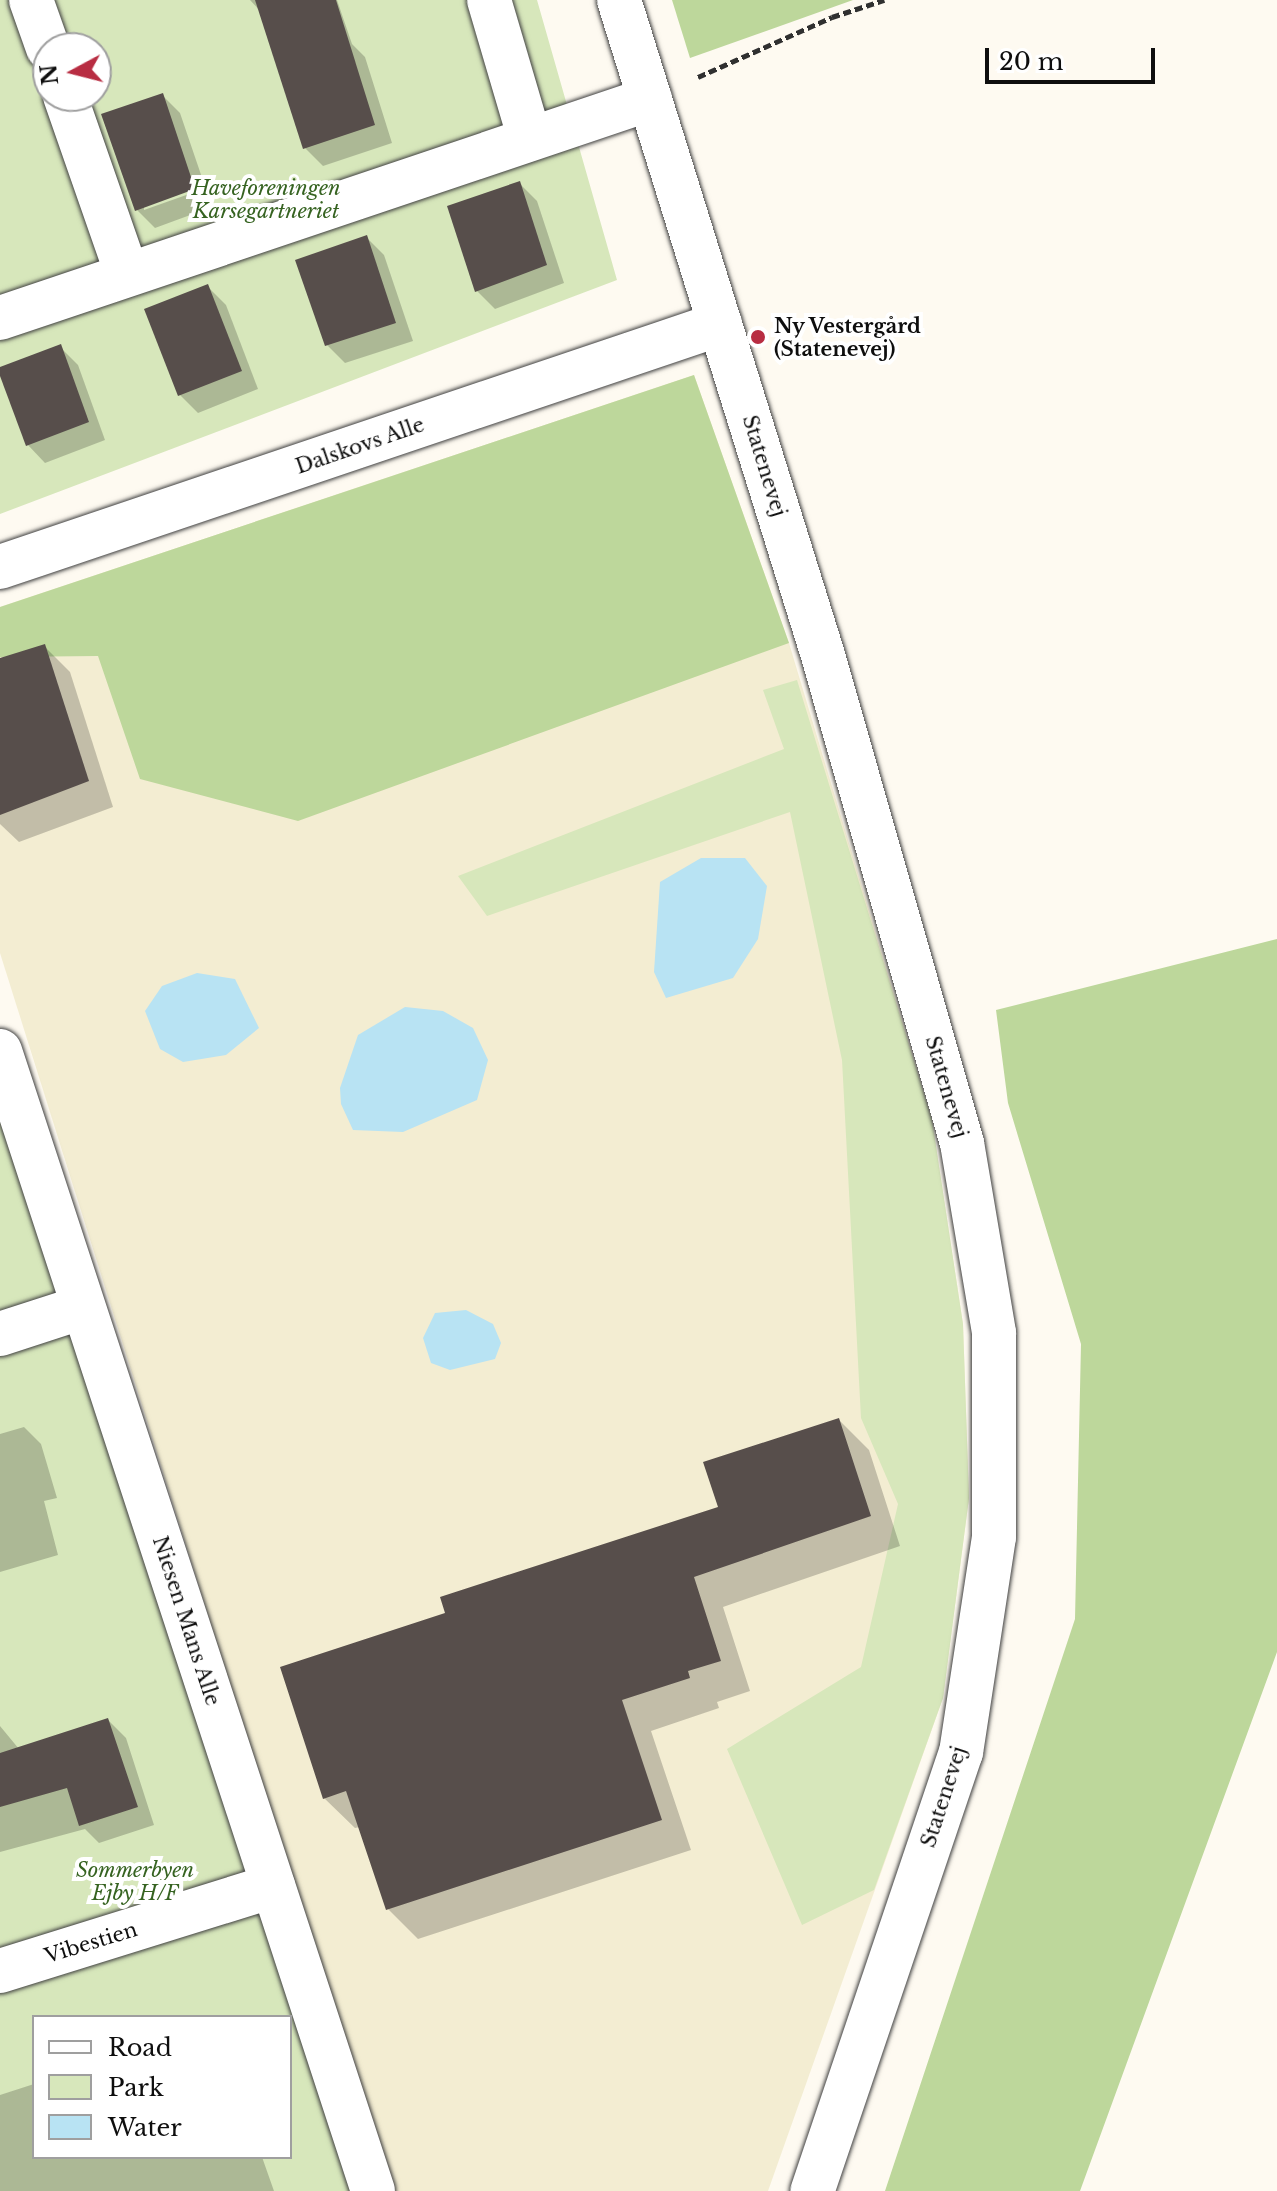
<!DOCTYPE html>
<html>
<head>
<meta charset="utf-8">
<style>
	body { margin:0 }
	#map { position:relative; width:1277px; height:2191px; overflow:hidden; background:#fefaf1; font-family:"Libre Baskerville",serif }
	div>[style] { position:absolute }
	.farmland>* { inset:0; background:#f3edd2 }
	.green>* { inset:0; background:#d7e7bb }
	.forest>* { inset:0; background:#bdd79b }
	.water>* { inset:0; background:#b8e3f3 }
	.shadow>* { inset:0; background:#0003 }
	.building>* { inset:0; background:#574e4b }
	.path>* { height:5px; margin-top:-2.5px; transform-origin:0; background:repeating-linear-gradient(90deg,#303030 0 8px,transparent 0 12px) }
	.roads { filter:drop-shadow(0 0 2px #414141) drop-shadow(0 0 2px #414141) }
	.minor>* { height:44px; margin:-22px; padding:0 22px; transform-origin:22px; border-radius:22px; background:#fff }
	.dots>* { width:22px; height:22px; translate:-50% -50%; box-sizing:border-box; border:4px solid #fff; border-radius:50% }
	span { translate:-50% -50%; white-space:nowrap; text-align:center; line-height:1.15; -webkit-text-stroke:8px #fff; paint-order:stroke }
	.park-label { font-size:20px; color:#366321; font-style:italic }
	.poi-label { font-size:20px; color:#0e0e0e; font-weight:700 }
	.left { translate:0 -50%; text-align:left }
	.street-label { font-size:20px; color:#0e0e0e }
	.legend { position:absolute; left:32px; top:2015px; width:260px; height:144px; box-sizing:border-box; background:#fff; border:2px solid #9f9f9f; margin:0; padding:10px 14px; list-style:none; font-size:24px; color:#0e0e0e }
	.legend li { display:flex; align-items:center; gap:16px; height:40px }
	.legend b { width:40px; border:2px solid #9f9f9f }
	.north { position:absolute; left:32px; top:32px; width:80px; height:80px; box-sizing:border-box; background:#fff; border:2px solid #9f9f9f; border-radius:50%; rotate:263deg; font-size:22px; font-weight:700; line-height:32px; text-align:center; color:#0e0e0e }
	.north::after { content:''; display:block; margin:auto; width:28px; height:36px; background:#b82d42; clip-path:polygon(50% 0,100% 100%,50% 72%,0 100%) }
	.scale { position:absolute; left:985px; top:48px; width:170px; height:36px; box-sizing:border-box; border:4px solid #0e0e0e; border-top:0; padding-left:10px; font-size:24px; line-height:28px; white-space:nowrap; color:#0e0e0e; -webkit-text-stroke:6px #fff; paint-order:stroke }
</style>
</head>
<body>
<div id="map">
	<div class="farmland">
		<i style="clip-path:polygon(694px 375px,789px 643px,932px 1120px,963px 1324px,969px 1498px,943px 1698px,768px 2191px,389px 2191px,0 953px,0 607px)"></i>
	</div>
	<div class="green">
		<i style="clip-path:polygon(evenodd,0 0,537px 0,617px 280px,0 514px,0 0,48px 48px,96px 48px,96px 96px,48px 96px,48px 48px)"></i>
		<i style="clip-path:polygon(797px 680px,932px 1120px,963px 1324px,969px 1498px,943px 1698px,874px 1890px,802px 1925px,727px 1749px,861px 1667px,898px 1504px,861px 1418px,842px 1060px,790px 812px,487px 916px,458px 876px,784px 749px,763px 690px)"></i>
		<i style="clip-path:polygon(evenodd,0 1080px,382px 2191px,0 2191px,0 1080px,34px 2017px,290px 2017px,290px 2157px,34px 2157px,34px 2017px)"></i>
	</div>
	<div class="forest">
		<i style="clip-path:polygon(672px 0,853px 0,690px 58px)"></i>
		<i style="clip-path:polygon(694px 375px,789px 643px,298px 821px,140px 779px,98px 656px,0 657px,0 607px)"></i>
		<i style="clip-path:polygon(1277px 939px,1277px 1652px,1080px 2191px,885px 2191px,1075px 1619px,1081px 1344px,1008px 1103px,996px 1010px)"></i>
	</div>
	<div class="water">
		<i style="clip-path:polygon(701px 858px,745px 858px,767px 886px,758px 939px,733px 978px,666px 998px,654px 972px,660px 882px)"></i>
		<i style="clip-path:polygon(197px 973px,235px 979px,259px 1028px,226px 1055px,183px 1062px,160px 1049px,145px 1011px,162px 986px)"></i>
		<i style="clip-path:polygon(405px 1007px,443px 1011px,473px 1028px,488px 1060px,477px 1100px,403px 1132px,353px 1130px,341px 1104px,340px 1088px,358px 1035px)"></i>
		<i style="clip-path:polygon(466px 1310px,493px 1324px,501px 1343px,495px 1359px,450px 1370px,431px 1363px,423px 1338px,435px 1313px)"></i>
	</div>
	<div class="shadow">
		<i style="clip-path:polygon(250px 0,337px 0,352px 44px,365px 57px,392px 143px,323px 166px,305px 148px,261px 12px)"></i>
		<i style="clip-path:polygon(evenodd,162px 95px,180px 113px,212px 207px,155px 228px,137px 210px,162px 95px,204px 184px,206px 188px,144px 210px,144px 205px,204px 184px)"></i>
		<i style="clip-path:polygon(519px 183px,537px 201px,564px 283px,495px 309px,477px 291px)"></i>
		<i style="clip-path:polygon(366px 237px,384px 255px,413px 341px,345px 363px,327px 345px)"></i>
		<i style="clip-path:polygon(208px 287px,226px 305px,258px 389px,198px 413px,180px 395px)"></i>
		<i style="clip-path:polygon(60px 347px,78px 365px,105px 440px,45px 463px,27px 444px,0 369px)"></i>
		<i style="clip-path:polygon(44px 646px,70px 672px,113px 807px,19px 842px,0 824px,0 660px)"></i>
		<i style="clip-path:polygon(839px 1420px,869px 1450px,900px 1546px,723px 1607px,750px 1691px,717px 1702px,719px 1708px,651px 1731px,691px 1850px,418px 1939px,387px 1908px,360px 1827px,355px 1828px,324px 1798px,447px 1614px,720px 1508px)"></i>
		<i style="clip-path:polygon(24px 1427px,41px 1444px,57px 1498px,44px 1501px,58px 1555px,0 1572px,0 1434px)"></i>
		<i style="clip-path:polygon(108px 1720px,126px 1738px,154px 1825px,99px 1843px,85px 1829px,0 1852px,0 1726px,19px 1749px)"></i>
		<i style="clip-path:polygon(34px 2084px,34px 2157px,262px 2157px,274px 2191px,0 2191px,0 2095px)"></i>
	</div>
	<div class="building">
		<i style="clip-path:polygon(255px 0,336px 0,375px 125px,303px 149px)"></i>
		<i style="clip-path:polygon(163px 93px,195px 189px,135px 211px,101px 114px)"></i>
		<i style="clip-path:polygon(520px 181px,547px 265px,475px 292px,447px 206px)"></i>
		<i style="clip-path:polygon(367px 235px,396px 323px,325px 346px,295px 260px)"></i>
		<i style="clip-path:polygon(208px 284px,242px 371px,178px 396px,144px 309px)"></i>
		<i style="clip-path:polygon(61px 344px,89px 422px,26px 446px,0 376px,0 367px)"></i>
		<i style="clip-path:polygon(45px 644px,89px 781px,0 815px,0 658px)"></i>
		<i style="clip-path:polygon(839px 1418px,871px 1516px,694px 1577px,721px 1661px,688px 1671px,690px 1678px,622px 1700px,662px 1820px,386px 1910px,346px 1791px,323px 1799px,280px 1667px,445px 1613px,440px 1597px,718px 1507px,703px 1462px)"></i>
		<i style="clip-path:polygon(108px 1718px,138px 1807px,79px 1826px,67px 1788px,0 1807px,0 1753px)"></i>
	</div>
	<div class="path">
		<i style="left:698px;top:77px;width:147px;rotate:-24.1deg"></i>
		<i style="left:832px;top:17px;width:55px;rotate:-18.1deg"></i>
	</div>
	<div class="roads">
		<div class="minor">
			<i style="left:31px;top:0;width:51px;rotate:70.5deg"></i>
			<i style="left:489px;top:0;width:142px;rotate:73.6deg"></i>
			<i style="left:619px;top:0;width:683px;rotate:72.71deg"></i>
			<i style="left:822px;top:652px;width:511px;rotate:74.09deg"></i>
			<i style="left:962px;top:1143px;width:193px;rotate:80.4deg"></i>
			<i style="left:994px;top:1333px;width:204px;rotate:90deg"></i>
			<i style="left:994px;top:1537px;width:218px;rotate:98.7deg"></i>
			<i style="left:961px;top:1752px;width:464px;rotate:108.7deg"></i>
			<i style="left:65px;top:96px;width:188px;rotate:70.8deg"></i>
			<i style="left:0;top:318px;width:686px;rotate:-18.62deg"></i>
			<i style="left:0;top:567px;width:760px;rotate:-18.65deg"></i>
			<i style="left:0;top:1051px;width:1199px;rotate:71.88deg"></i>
			<i style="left:0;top:1334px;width:87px;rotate:-18deg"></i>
			<i style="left:0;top:1971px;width:286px;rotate:-17.3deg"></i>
		</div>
	</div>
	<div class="dots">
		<i style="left:758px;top:337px;background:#b82d42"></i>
	</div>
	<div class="park-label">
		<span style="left:266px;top:200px">Haveforeningen<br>Karsegartneriet</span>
		<span style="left:135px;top:1882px">Sommerbyen<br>Ejby H/F</span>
	</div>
	<div class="poi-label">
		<span class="left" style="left:774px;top:338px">Ny Vestergård<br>(Statenevej)</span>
	</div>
	<div class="street-label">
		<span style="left:360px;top:446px;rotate:-19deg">Dalskovs Alle</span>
		<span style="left:764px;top:466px;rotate:73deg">Statenevej</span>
		<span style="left:946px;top:1087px;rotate:74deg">Statenevej</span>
		<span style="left:186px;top:1621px;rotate:72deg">Niesen Mans Alle</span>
		<span style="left:944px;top:1797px;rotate:-72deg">Statenevej</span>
		<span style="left:91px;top:1943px;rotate:-17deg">Vibestien</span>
	</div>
	<ul class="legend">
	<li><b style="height:10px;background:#fff"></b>Road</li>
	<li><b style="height:22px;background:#d7e7bb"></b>Park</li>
	<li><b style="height:22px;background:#b8e3f3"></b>Water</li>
	</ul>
	<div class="north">N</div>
	<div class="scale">20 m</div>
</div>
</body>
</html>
